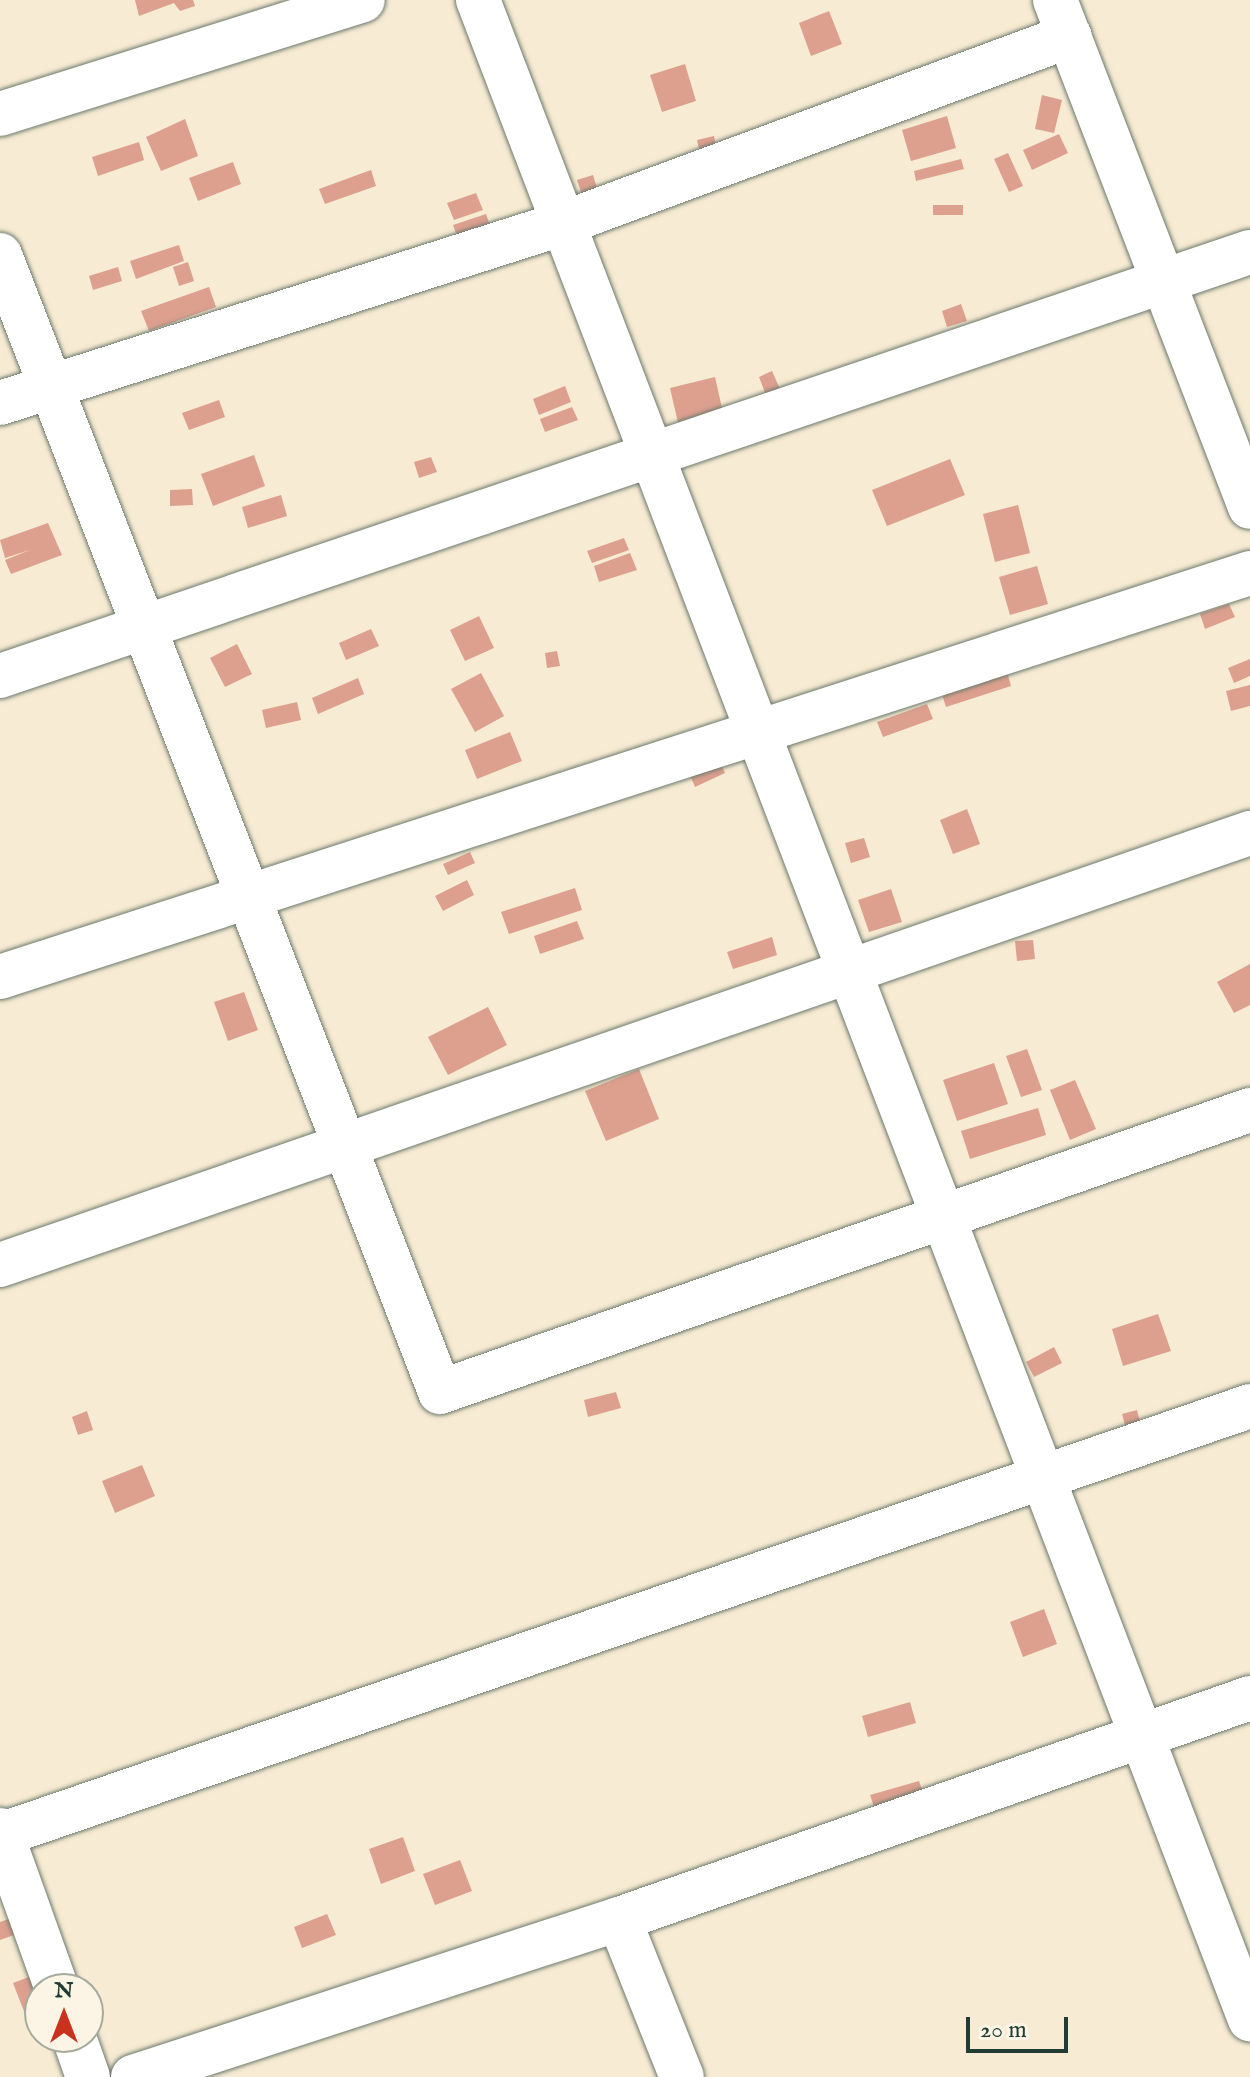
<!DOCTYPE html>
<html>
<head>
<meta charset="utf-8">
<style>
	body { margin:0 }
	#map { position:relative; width:1250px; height:2077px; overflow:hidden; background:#f7ebd3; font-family:"IM FELL English",serif }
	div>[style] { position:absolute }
	.building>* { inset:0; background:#dda08f }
	.roads { filter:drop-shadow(0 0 2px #6b7a6c) drop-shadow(0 0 2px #6b7a6c) }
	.minor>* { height:44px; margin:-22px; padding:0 22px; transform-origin:22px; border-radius:22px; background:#fff }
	span { translate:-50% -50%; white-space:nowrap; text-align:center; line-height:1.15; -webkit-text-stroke:7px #fcf5e5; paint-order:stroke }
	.north { position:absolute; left:24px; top:1973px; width:80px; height:80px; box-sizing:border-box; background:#fcf5e5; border:2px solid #a4ab9e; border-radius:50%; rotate:0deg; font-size:22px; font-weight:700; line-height:32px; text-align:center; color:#1f3d34 }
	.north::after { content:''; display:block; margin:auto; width:28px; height:36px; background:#c8321e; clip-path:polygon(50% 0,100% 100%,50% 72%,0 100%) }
	.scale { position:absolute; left:966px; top:2017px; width:102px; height:36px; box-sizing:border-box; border:4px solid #1f3d34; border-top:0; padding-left:10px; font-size:24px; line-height:28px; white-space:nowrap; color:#1f3d34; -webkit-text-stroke:6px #fcf5e5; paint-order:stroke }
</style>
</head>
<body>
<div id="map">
	<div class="building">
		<i style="clip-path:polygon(135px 0,193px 0,195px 6px,180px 11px,174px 3px,139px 16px)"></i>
		<i style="clip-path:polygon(829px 11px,842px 44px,811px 56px,799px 23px)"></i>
		<i style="clip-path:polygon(685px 64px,696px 101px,662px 112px,650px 75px)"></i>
		<i style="clip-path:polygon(1042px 95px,1062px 100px,1054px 133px,1035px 129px)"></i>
		<i style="clip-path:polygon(947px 116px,956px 148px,911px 161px,902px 130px)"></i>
		<i style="clip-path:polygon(185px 119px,198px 156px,161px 171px,146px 137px)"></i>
		<i style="clip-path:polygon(1059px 134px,1068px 153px,1032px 170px,1023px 150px)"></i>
		<i style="clip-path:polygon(714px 136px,718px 155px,701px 158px,697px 140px)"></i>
		<i style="clip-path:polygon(139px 142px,144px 160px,98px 176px,92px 157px)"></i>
		<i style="clip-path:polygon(1008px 153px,1023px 186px,1009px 192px,994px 159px)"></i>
		<i style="clip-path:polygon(961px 159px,964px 169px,916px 181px,914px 171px)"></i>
		<i style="clip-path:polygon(233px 162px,241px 184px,198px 201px,189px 178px)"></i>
		<i style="clip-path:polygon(371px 170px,376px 186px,325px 204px,319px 189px)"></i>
		<i style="clip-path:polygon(593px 175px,598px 191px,582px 195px,577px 180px)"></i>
		<i style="clip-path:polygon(476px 193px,483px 210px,454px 220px,447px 203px)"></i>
		<i style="clip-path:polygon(933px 205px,963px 205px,963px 215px,933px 215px)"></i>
		<i style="clip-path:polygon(486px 214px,492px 231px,459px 242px,453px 225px)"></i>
		<i style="clip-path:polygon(179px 245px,184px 261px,136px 279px,130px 261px)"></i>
		<i style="clip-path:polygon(188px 262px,194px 281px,179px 286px,173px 267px)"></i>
		<i style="clip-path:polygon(118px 267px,122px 281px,93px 290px,89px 276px)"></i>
		<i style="clip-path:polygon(209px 287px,216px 307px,149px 331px,141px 311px)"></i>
		<i style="clip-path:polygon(961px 304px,967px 321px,947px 327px,942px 311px)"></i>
		<i style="clip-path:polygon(772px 371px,780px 389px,766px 395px,759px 377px)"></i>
		<i style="clip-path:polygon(715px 377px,724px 417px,679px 427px,670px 388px)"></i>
		<i style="clip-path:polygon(565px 386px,571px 402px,539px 415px,533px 399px)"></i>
		<i style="clip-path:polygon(219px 400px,225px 417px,189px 430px,182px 413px)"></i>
		<i style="clip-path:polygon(572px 407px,578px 420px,545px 432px,540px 419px)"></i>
		<i style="clip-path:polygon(254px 455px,265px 486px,213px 506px,201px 474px)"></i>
		<i style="clip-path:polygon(431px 457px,437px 472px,419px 478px,414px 462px)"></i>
		<i style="clip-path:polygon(950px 459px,965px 495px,887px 526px,872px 490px)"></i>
		<i style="clip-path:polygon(192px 489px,193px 505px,170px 506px,170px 490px)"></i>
		<i style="clip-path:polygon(281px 495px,287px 516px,248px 528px,242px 507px)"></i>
		<i style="clip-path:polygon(1018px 505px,1030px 553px,995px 562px,983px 514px)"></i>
		<i style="clip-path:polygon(48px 523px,62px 555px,11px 574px,5px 560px,30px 550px,5px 558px,0 540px)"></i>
		<i style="clip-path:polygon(624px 538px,629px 550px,592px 563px,587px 551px)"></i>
		<i style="clip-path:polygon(630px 553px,637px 570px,599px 582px,594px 566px)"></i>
		<i style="clip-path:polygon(1037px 566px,1048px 604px,1010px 615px,999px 577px)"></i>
		<i style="clip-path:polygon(1229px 604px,1235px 617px,1205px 629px,1200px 614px)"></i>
		<i style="clip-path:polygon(479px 616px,494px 648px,465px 661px,450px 630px)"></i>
		<i style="clip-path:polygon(371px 629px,379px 646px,346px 660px,339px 643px)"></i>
		<i style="clip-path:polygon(237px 644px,252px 674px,225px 687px,210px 658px)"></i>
		<i style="clip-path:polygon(557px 651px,560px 666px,547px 668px,545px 653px)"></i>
		<i style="clip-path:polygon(1250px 659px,1250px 676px,1234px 683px,1228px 668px)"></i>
		<i style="clip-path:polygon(1004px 661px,1011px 686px,946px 707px,938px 682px)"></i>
		<i style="clip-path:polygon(481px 673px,504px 716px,475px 732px,451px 689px)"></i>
		<i style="clip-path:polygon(358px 678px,364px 694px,318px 714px,312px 698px)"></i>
		<i style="clip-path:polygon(1250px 685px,1250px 706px,1231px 711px,1226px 691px)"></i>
		<i style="clip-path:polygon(297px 702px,301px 720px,266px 728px,262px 710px)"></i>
		<i style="clip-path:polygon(927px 704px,933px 719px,883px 737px,877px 722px)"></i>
		<i style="clip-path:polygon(510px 732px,522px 761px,477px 779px,465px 750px)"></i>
		<i style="clip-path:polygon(717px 754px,725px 773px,695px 787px,687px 768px)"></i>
		<i style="clip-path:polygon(967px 809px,980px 844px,953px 854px,940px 820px)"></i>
		<i style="clip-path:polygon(864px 838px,870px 857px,851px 863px,845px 843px)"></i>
		<i style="clip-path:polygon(470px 852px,475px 863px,448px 875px,443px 864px)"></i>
		<i style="clip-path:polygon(467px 880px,474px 895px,443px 911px,435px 896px)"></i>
		<i style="clip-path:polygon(575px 888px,582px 910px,509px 934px,501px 912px)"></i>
		<i style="clip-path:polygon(891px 889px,902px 922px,869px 932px,858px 900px)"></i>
		<i style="clip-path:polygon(577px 921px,584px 939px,540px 954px,534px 936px)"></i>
		<i style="clip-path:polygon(772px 937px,777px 955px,733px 969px,727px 952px)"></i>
		<i style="clip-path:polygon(1033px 940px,1035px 959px,1017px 961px,1015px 941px)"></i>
		<i style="clip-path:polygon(1250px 964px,1250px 1005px,1234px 1013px,1217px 982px)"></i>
		<i style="clip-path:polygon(244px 992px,258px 1030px,228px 1041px,214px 1002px)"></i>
		<i style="clip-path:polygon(488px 1007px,507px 1045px,448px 1075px,428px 1037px)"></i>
		<i style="clip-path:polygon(1027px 1049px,1042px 1090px,1021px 1097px,1006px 1056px)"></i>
		<i style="clip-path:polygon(994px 1063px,1008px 1104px,957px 1121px,943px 1080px)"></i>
		<i style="clip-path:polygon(639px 1069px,659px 1119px,606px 1141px,585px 1091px)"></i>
		<i style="clip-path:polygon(1075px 1080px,1096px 1129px,1070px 1140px,1050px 1090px)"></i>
		<i style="clip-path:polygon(1038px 1108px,1046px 1135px,970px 1159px,961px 1131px)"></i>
		<i style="clip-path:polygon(1158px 1314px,1171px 1351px,1123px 1366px,1112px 1329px)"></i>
		<i style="clip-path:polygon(1054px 1347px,1062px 1363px,1034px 1377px,1026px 1362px)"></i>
		<i style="clip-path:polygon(616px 1392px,621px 1408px,588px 1417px,584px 1400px)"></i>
		<i style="clip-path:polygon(1137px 1410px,1141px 1426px,1126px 1429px,1122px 1414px)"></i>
		<i style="clip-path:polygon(87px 1411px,93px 1430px,78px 1435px,72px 1417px)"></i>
		<i style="clip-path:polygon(142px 1465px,155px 1496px,115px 1513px,102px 1481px)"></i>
		<i style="clip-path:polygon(1044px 1609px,1057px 1644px,1023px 1657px,1010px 1622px)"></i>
		<i style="clip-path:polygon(910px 1702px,916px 1723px,868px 1737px,862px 1716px)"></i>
		<i style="clip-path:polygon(919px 1781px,926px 1801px,877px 1816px,870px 1795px)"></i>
		<i style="clip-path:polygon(403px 1837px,415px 1871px,381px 1884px,369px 1849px)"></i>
		<i style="clip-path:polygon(460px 1860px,472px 1891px,435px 1905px,423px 1874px)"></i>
		<i style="clip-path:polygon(23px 1914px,28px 1930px,0 1940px,0 1922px)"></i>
		<i style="clip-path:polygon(327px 1914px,336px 1935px,302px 1948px,294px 1927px)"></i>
		<i style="clip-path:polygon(42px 1972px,40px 2014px,27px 2019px,13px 1983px)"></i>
	</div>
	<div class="roads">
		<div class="minor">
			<i style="left:478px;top:0;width:2162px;rotate:69.08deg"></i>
			<i style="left:1055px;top:0;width:543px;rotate:68.96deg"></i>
			<i style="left:0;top:114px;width:380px;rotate:-17.4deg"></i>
			<i style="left:0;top:255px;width:1219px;rotate:68.84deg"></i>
			<i style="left:440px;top:1392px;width:858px;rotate:-19.2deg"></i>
			<i style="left:0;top:403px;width:592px;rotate:-17.7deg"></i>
			<i style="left:564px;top:223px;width:539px;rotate:-20.32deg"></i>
			<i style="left:0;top:676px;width:1320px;rotate:-18.74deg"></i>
			<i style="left:0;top:977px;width:1314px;rotate:-17.91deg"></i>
			<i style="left:0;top:1265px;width:1323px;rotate:-19.07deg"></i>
			<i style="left:0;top:1830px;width:169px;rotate:70.3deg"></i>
			<i style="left:0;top:1835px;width:1322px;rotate:-18.94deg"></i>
			<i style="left:619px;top:1919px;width:170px;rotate:68.3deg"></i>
			<i style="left:74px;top:2037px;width:42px;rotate:70.7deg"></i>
			<i style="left:133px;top:2077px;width:511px;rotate:-18.01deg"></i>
			<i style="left:619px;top:1919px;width:669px;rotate:-19.3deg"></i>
		</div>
	</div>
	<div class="north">N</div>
	<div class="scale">20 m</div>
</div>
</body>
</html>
